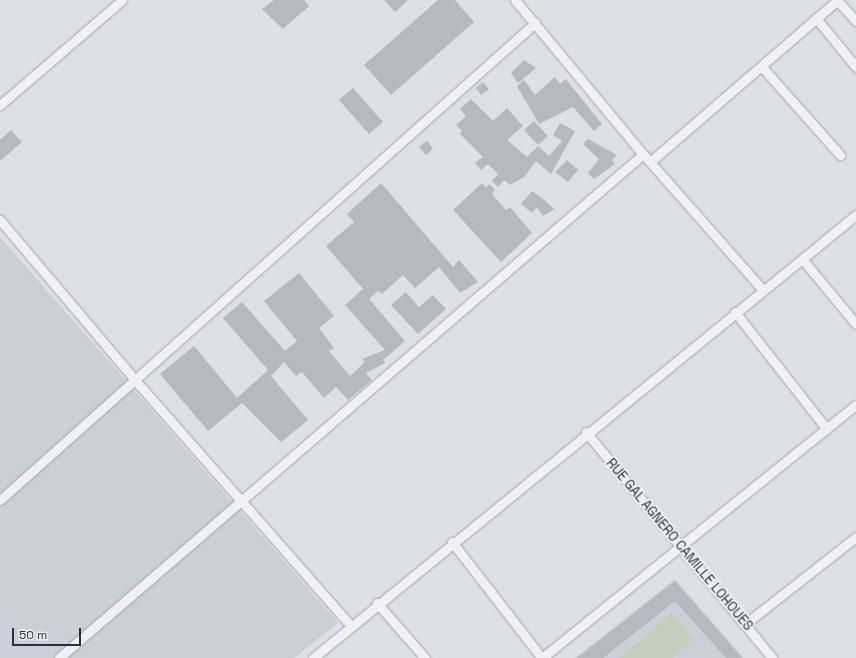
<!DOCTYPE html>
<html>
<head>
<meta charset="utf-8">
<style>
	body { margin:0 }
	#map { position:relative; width:856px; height:658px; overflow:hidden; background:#dde0e6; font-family:"Space Grotesk",sans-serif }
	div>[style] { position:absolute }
	.built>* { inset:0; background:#cbcfd8 }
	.green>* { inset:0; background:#c2cfbe }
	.building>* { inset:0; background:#b4b9c2 }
	.roads { filter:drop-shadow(0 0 1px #a3a7b0) drop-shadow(0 0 1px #a3a7b0) }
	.minor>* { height:9px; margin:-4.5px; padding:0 4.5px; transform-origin:4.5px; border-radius:4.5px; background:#eff1f5 }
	span { translate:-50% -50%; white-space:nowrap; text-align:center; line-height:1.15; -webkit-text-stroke:4px #eceff4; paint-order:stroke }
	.street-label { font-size:13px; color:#272e3c }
	.scale { position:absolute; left:12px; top:628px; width:69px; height:18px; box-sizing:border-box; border:2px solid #272e3c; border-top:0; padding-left:5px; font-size:12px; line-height:14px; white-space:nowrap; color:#272e3c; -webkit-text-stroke:3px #eceff4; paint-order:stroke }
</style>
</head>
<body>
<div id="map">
	<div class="built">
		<i style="clip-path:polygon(0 237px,338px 623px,294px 658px,0 658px)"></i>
		<i style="clip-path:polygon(675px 579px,744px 658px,575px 658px)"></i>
	</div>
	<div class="green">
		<i style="clip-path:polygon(671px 613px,694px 639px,672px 658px,620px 658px)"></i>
	</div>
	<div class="building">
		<i style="clip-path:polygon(274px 0,304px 0,309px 6px,283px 29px,262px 9px)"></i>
		<i style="clip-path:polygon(384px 0,408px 0,395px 12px)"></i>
		<i style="clip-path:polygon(438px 0,455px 0,474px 22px,391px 95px,364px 65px)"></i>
		<i style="clip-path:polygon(524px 60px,536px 68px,518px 83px,511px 73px)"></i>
		<i style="clip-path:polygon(555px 77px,560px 84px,566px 79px,602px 124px,594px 131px,573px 107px,539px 124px,517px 86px,524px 80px,535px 95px)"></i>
		<i style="clip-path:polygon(483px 82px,489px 89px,481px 95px,476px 88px)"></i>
		<i style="clip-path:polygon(353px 88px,383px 122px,369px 134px,339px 100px)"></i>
		<i style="clip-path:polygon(471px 99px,493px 121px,507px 108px,523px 126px,507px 140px,527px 157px,538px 146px,549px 156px,562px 141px,553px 135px,560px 123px,575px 131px,551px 174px,536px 161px,524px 177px,510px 185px,504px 180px,498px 187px,492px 181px,498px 174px,488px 164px,481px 170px,475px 163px,483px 157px,460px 134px,462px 131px,456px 125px,466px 116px,460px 109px)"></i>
		<i style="clip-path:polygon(534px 121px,548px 136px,538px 145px,524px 130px)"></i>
		<i style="clip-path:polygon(11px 130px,22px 142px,0 161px,0 140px)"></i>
		<i style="clip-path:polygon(588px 139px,617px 155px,612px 160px,615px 164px,594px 179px,588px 173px,599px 159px,583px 144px)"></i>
		<i style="clip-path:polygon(427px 141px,433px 149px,426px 155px,419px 147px)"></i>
		<i style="clip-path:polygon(567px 160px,578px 170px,568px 182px,555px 172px)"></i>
		<i style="clip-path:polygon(381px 183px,453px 267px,459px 260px,478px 282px,460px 293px,439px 267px,415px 288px,403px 275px,382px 294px,378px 291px,369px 299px,405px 341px,383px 360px,385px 363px,366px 373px,372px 380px,348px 400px,336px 387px,324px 398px,302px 372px,296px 376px,284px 362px,271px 376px,308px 420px,281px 442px,242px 403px,208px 431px,160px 374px,194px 346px,237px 398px,268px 370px,223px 318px,242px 302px,285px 351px,297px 341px,264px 301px,299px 273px,334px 316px,319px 328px,334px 348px,329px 351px,350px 376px,365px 362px,362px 359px,385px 350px,345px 305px,363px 289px,326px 246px,354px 222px,347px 214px)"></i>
		<i style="clip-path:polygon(482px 183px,486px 188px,489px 184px,495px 190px,492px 194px,506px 210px,510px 207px,532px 233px,501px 262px,453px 210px)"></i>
		<i style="clip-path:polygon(532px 191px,542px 198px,554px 209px,543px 216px,537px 207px,532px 213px,521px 204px)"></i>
		<i style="clip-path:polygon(406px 292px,419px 307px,433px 295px,446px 309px,418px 334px,391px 305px)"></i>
		<i style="clip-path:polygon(675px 581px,742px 658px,726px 658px,675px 601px,603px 658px,577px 658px)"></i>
	</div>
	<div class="roads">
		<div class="minor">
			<i style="left:515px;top:0;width:200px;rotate:50.3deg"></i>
			<i style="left:643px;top:154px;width:181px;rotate:48.6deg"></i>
			<i style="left:837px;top:0;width:28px;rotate:48deg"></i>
			<i style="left:816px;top:18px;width:63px;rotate:50.8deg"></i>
			<i style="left:762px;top:67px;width:118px;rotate:48.4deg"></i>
			<i style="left:0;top:105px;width:161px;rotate:-40.7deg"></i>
			<i style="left:650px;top:162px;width:248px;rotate:-40.8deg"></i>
			<i style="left:0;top:220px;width:209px;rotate:49.8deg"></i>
			<i style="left:135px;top:380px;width:326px;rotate:48.7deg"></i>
			<i style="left:803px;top:260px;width:83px;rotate:50.4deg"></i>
			<i style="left:735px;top:312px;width:147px;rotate:51.9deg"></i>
			<i style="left:586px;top:432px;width:293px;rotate:50.5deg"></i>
			<i style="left:0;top:500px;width:717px;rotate:-41.72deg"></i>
			<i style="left:452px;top:542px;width:147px;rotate:52.2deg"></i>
			<i style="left:377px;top:603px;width:73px;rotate:48.9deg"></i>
			<i style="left:745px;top:624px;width:141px;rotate:-38.1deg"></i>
			<i style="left:59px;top:658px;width:771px;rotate:-40.79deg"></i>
			<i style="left:313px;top:658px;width:701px;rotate:-39.21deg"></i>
			<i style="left:542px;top:658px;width:403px;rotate:-38.9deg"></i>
		</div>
	</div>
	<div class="street-label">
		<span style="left:679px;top:545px;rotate:50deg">RUE GAL AGNERO CAMILLE LOHOUES</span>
	</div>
	<div class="scale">50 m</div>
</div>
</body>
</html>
